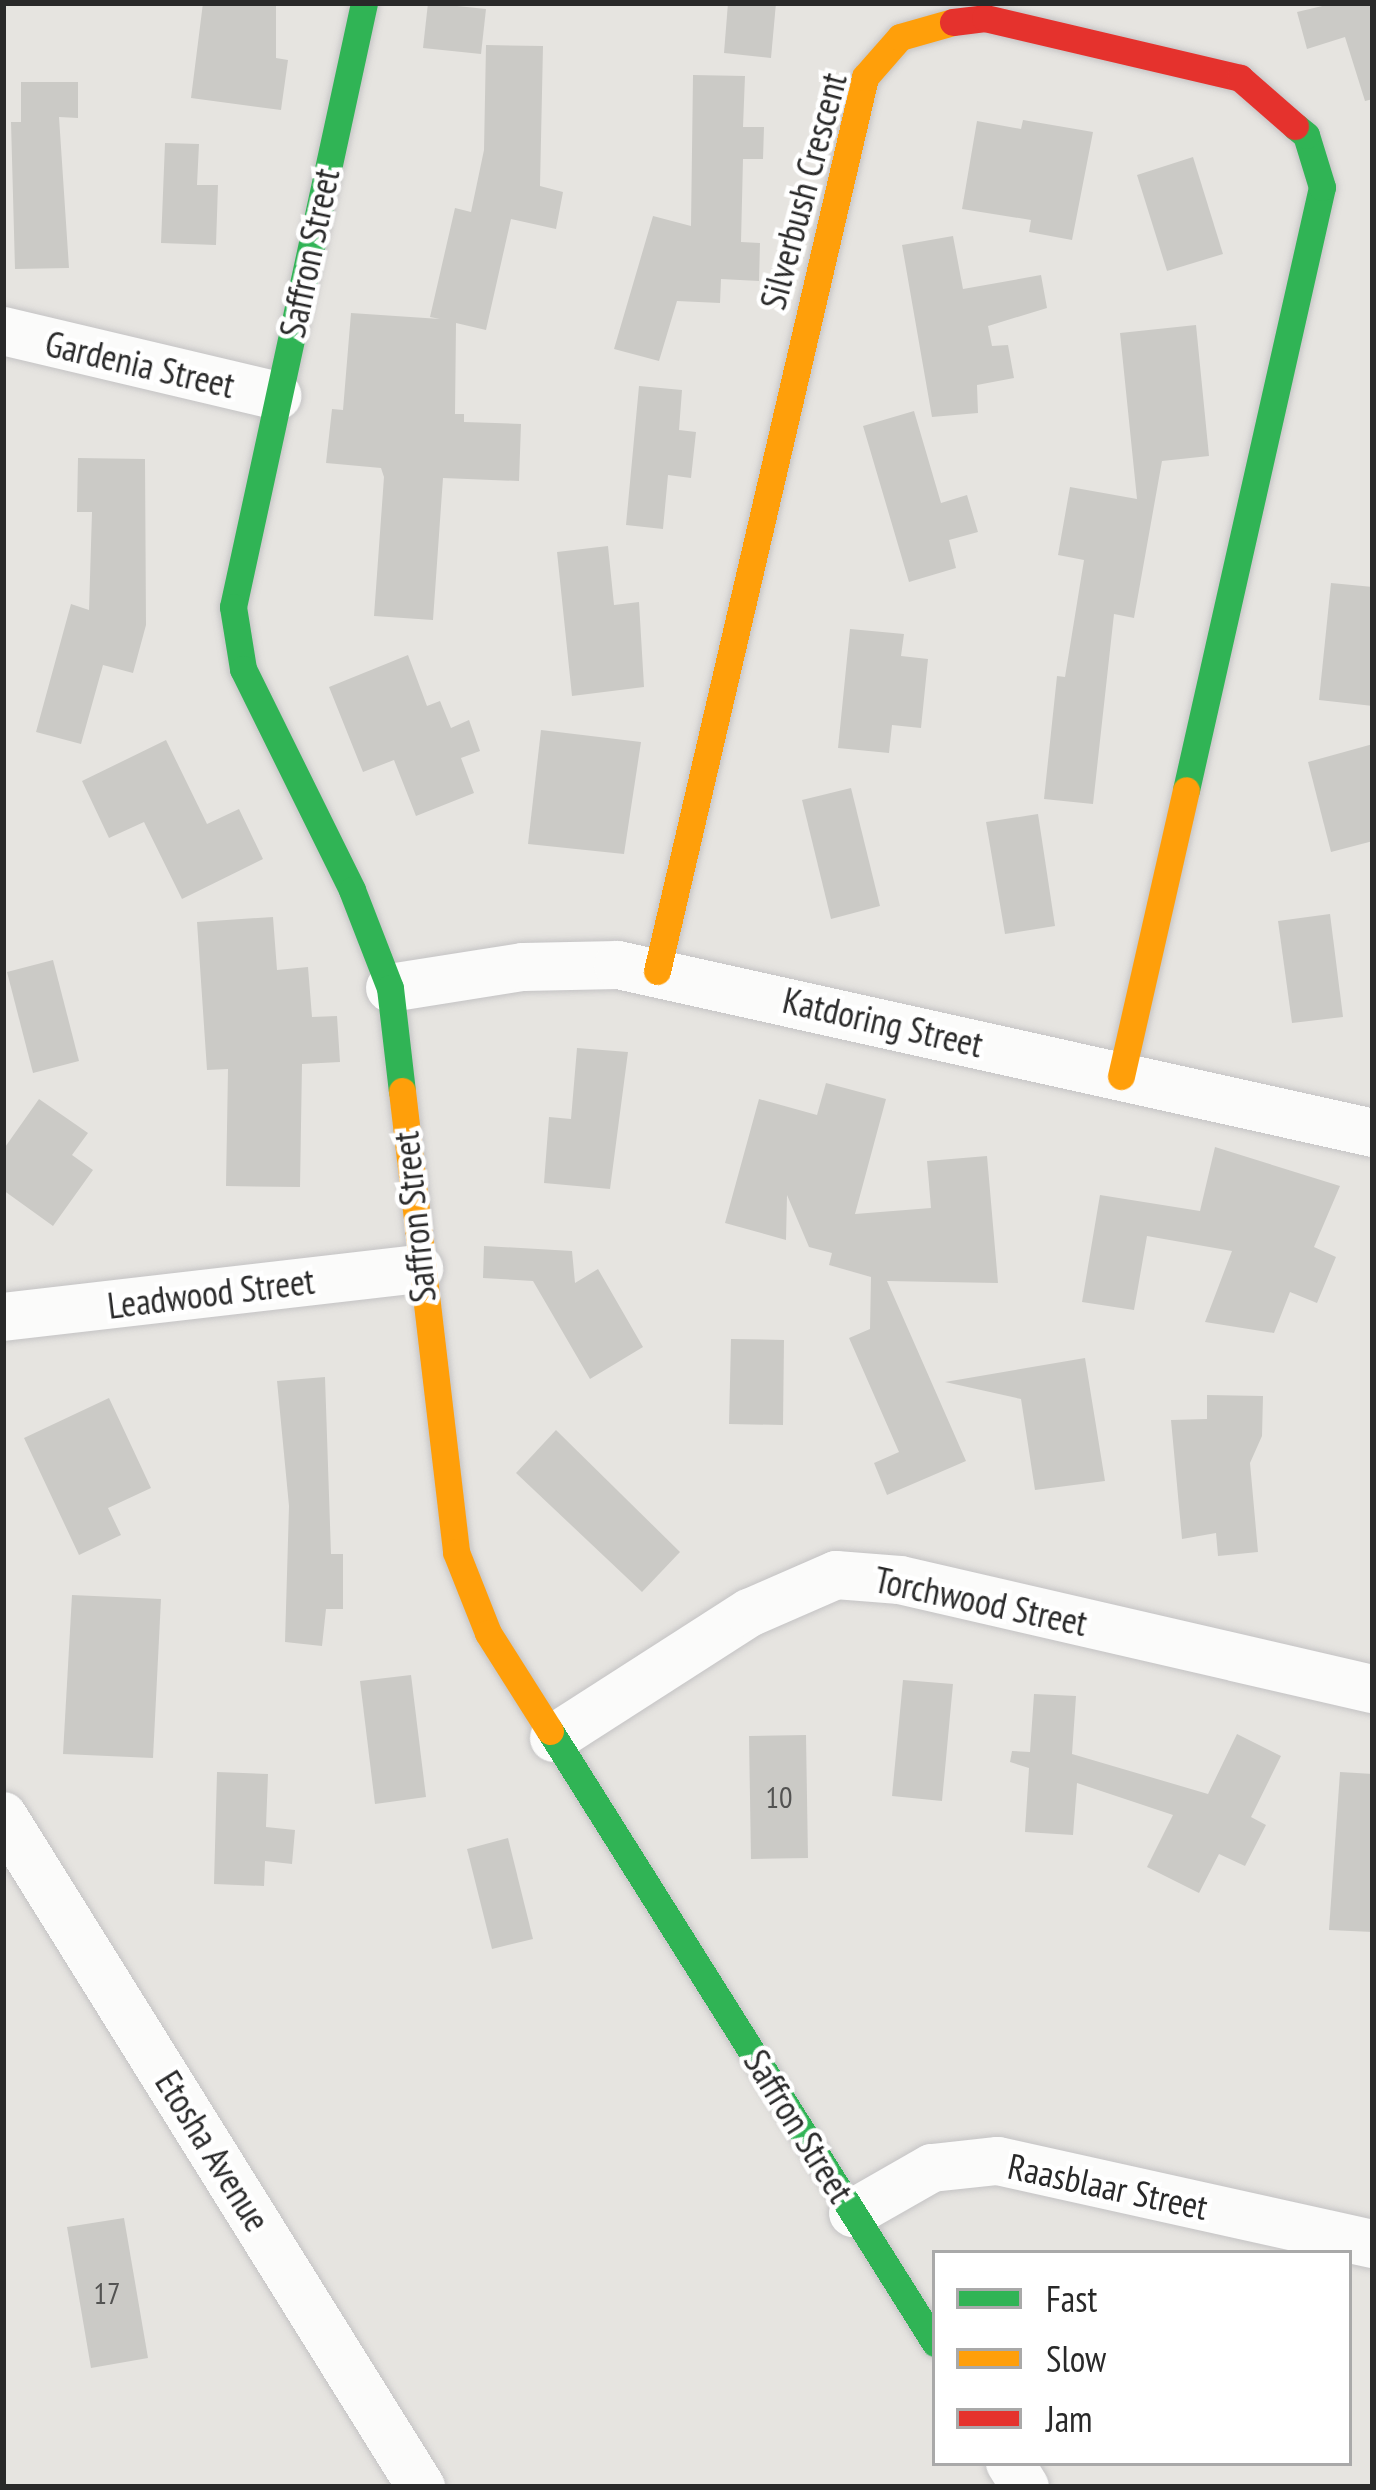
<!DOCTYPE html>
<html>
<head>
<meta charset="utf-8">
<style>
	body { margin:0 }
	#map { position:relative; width:1376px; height:2490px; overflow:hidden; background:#e6e4e0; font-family:"PT Sans Narrow",sans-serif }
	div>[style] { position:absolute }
	.building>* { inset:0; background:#cbcac6 }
	.roads { filter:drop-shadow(0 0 3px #c4c3c4) drop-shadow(0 0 3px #c4c3c4) }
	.street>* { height:48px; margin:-24px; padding:0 24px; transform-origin:24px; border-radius:24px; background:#fbfbfa }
	.fast>* { height:27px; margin:-13.5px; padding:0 13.5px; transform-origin:13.5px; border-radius:13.5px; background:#30b455 }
	.slow>* { height:27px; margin:-13.5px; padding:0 13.5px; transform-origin:13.5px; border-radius:13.5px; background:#ff9f0a }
	.jam>* { height:27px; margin:-13.5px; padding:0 13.5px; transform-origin:13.5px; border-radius:13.5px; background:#e5322d }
	span { translate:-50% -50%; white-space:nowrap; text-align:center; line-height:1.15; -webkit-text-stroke:9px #fff; paint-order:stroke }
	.number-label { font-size:30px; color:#535352 }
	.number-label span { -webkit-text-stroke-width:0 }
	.street-label { font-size:36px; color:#292929 }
	.frame { position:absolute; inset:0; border:6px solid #292929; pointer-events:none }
	.legend { position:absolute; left:932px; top:2250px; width:420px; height:216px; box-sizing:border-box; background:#fff; border:3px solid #a9a9a9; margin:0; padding:15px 21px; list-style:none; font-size:36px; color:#292929 }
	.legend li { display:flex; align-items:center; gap:24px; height:60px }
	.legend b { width:60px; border:3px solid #a9a9a9 }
</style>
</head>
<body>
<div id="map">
	<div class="building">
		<i style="clip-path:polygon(203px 3px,276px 3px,276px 58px,288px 60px,281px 110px,191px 98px)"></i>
		<i style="clip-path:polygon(428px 3px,486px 9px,481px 54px,423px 48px)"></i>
		<i style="clip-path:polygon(728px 3px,776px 3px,771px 58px,724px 53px)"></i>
		<i style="clip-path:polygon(1335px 3px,1373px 3px,1373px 99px,1365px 101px,1345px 37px,1307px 49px,1297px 12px)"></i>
		<i style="clip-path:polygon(486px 45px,543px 46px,540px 186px,563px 192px,556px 229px,511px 219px,486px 330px,456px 323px,455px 414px,464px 414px,464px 422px,521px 424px,519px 481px,443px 478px,433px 620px,374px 616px,384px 477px,381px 468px,326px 463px,332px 409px,343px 410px,351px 313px,440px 319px,430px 317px,455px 208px,471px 212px,484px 150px)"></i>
		<i style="clip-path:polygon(693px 75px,745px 76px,743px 127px,764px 127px,763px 159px,743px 159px,741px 242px,760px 243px,759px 281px,721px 279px,720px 303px,677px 301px,659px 361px,614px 349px,653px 216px,691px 226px)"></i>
		<i style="clip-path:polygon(21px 82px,78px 82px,78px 118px,59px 117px,69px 268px,15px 269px,11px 122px,21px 122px)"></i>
		<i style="clip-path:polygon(1023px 120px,1093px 132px,1072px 240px,1029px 232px,1031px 220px,962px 209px,977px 121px,1021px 129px)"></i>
		<i style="clip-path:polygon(165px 143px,199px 144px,197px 185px,218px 185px,216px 245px,161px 243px)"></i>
		<i style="clip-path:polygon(1193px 157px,1223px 254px,1167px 271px,1137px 175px)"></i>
		<i style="clip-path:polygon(953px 236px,963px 289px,1041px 275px,1047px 308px,988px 326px,992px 346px,1008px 345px,1014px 378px,977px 385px,978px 413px,932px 417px,902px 245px)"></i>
		<i style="clip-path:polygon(1196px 325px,1209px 456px,1162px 461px,1134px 618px,1114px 614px,1093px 804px,1044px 799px,1057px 676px,1065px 677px,1084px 560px,1058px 555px,1070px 487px,1137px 499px,1120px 333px)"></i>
		<i style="clip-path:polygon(639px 386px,682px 390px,679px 430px,696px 432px,691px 478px,668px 475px,663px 529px,626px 525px)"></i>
		<i style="clip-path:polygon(914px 411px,941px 503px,967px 495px,978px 532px,949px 540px,956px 568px,909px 582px,863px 426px)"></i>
		<i style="clip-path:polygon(78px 458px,145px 459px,146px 625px,133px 673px,103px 665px,81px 744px,36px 732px,71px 604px,89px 610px,92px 512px,77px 512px)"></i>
		<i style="clip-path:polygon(608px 546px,614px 605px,639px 602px,644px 687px,572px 696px,557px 552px)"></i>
		<i style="clip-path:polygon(1331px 583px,1373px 587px,1373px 706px,1319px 700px)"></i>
		<i style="clip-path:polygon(850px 629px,904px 634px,901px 656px,928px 659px,921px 728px,892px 725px,889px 753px,838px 748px)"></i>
		<i style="clip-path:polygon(408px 655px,427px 706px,440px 701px,451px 728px,469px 720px,480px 751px,461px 758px,474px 793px,416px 816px,394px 760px,363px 772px,329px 687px)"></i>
		<i style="clip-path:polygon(541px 730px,641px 742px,624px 854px,528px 844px)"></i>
		<i style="clip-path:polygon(166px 740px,207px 824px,239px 809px,263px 859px,182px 899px,144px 822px,109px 838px,82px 781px)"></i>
		<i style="clip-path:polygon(1373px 744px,1373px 841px,1331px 852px,1308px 762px)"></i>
		<i style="clip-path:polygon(851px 788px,880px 906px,831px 919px,802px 800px)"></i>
		<i style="clip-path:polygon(1038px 814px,1055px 926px,1005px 934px,986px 822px)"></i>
		<i style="clip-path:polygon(1330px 914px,1343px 1017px,1292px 1023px,1278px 921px)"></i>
		<i style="clip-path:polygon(273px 917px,277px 970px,308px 967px,312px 1017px,337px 1016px,340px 1062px,302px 1064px,300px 1187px,226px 1186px,228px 1069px,207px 1070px,197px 922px)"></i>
		<i style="clip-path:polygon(53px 960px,79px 1061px,33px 1073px,7px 972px)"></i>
		<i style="clip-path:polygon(577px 1048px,628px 1052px,610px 1189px,544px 1183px,549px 1117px,571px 1119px)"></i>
		<i style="clip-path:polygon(826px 1083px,886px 1099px,855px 1214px,931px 1208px,927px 1161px,987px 1156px,998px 1283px,887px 1281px,966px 1461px,887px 1495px,874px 1463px,899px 1452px,849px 1338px,870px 1329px,871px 1277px,829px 1265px,832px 1253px,809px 1247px,787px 1195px,786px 1240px,725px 1223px,759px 1099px,817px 1115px)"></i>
		<i style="clip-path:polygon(39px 1099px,88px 1133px,72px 1155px,93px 1170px,53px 1226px,3px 1190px,3px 1150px)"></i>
		<i style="clip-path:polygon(1215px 1147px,1340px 1186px,1314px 1247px,1336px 1257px,1317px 1303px,1290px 1292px,1274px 1333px,1205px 1322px,1232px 1251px,1147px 1236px,1134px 1310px,1082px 1302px,1100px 1195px,1200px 1211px)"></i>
		<i style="clip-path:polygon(484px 1246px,572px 1251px,575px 1283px,598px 1269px,643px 1347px,590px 1379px,533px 1281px,483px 1278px)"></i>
		<i style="clip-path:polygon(731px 1339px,784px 1340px,783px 1425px,729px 1424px)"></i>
		<i style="clip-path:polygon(1085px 1358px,1105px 1481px,1035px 1490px,1021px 1399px,945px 1382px)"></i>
		<i style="clip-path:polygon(325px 1377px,331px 1554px,343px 1554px,343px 1609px,326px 1609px,322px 1646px,285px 1642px,289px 1506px,277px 1381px)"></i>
		<i style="clip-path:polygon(1207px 1395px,1263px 1396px,1262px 1436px,1250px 1463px,1258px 1552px,1218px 1556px,1216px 1533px,1182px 1539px,1171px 1420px,1207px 1419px)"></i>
		<i style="clip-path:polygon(109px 1398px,151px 1488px,108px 1508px,121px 1535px,79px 1555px,24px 1438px)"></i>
		<i style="clip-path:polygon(556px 1430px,680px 1552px,642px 1592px,516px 1473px)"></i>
		<i style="clip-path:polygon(72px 1595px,161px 1599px,153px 1758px,63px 1754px)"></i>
		<i style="clip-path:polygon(411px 1675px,426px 1797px,375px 1804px,360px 1681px)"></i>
		<i style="clip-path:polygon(903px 1680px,953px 1684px,942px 1801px,892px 1796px)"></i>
		<i style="clip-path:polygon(1034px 1694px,1076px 1696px,1072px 1754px,1208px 1794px,1237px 1734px,1281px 1756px,1251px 1817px,1266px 1825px,1245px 1866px,1219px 1854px,1199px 1893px,1147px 1867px,1173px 1815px,1077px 1783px,1073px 1835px,1025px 1832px,1029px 1768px,1010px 1762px,1012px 1751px,1030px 1752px)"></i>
		<i style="clip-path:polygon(806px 1735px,808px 1858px,751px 1859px,749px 1736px)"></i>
		<i style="clip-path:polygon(217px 1772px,268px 1774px,266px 1827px,295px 1830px,292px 1864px,265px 1861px,264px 1886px,214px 1884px)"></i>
		<i style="clip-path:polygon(1340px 1772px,1373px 1774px,1373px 1932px,1329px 1930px)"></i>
		<i style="clip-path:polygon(508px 1838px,533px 1939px,492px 1949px,467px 1849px)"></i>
		<i style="clip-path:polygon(124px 2218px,148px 2358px,91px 2368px,67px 2227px)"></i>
	</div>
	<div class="roads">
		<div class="street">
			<i style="left:3px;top:331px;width:282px;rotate:13.3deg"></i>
			<i style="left:390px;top:988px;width:135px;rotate:-9deg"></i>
			<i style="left:523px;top:967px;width:95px;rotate:-1.2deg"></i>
			<i style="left:618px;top:965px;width:773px;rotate:12.54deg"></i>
			<i style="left:3px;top:1317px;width:419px;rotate:-6.6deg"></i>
			<i style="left:554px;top:1738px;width:232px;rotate:-32.7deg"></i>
			<i style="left:749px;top:1613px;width:95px;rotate:-23.6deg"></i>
			<i style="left:836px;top:1575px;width:64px;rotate:4.5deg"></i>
			<i style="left:900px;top:1580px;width:485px;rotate:13deg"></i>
			<i style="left:3px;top:1816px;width:791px;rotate:58.08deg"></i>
			<i style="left:853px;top:2213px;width:91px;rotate:-29.7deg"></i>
			<i style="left:932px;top:2168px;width:66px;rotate:-6.1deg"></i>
			<i style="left:998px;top:2161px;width:384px;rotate:12.5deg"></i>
			<i style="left:1010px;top:2463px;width:28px;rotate:58deg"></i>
		</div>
		<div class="fast">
			<i style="left:364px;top:3px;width:618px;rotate:102.24deg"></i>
			<i style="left:233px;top:607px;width:63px;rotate:80.8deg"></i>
			<i style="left:243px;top:669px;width:246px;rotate:63.7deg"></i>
			<i style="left:352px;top:890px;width:105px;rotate:68.8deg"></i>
			<i style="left:390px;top:988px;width:104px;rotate:83.4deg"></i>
			<i style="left:1186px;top:790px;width:618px;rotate:-77.29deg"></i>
			<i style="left:1322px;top:187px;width:54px;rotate:-107.1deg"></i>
			<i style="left:1306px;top:135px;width:14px;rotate:-141deg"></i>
			<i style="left:550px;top:1731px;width:723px;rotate:57.83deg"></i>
		</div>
		<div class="slow">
			<i style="left:657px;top:971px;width:918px;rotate:-76.9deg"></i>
			<i style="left:865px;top:77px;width:53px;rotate:-48.8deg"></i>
			<i style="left:900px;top:37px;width:55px;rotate:-15.8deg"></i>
			<i style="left:1121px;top:1076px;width:293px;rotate:-77.2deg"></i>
			<i style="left:402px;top:1091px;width:464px;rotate:83.3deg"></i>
			<i style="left:456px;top:1552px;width:87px;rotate:68.4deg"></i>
			<i style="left:488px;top:1633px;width:116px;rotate:57.7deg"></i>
		</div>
		<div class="jam">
			<i style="left:953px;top:22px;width:32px;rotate:-7deg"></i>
			<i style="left:985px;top:18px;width:262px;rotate:13.2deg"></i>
			<i style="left:1240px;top:78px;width:73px;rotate:41.1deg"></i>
		</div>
	</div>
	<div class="number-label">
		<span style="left:779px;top:1797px">10</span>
		<span style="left:107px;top:2293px">17</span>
	</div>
	<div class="street-label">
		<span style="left:803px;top:191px;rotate:-75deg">Silverbush Crescent</span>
		<span style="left:309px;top:253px;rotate:-78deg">Saffron Street</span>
		<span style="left:140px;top:364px;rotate:13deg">Gardenia Street</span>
		<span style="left:883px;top:1022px;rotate:13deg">Katdoring Street</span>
		<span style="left:414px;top:1217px;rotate:-96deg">Saffron Street</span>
		<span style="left:211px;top:1293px;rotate:-7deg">Leadwood Street</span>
		<span style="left:981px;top:1601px;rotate:12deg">Torchwood Street</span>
		<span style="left:799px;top:2126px;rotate:58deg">Saffron Street</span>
		<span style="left:213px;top:2151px;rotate:58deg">Etosha Avenue</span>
		<span style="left:1108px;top:2186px;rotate:12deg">Raasblaar Street</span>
	</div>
	<div class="frame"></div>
	<ul class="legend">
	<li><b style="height:15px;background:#30b455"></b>Fast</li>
	<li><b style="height:15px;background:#ff9f0a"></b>Slow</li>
	<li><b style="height:15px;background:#e5322d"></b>Jam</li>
	</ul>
</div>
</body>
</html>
